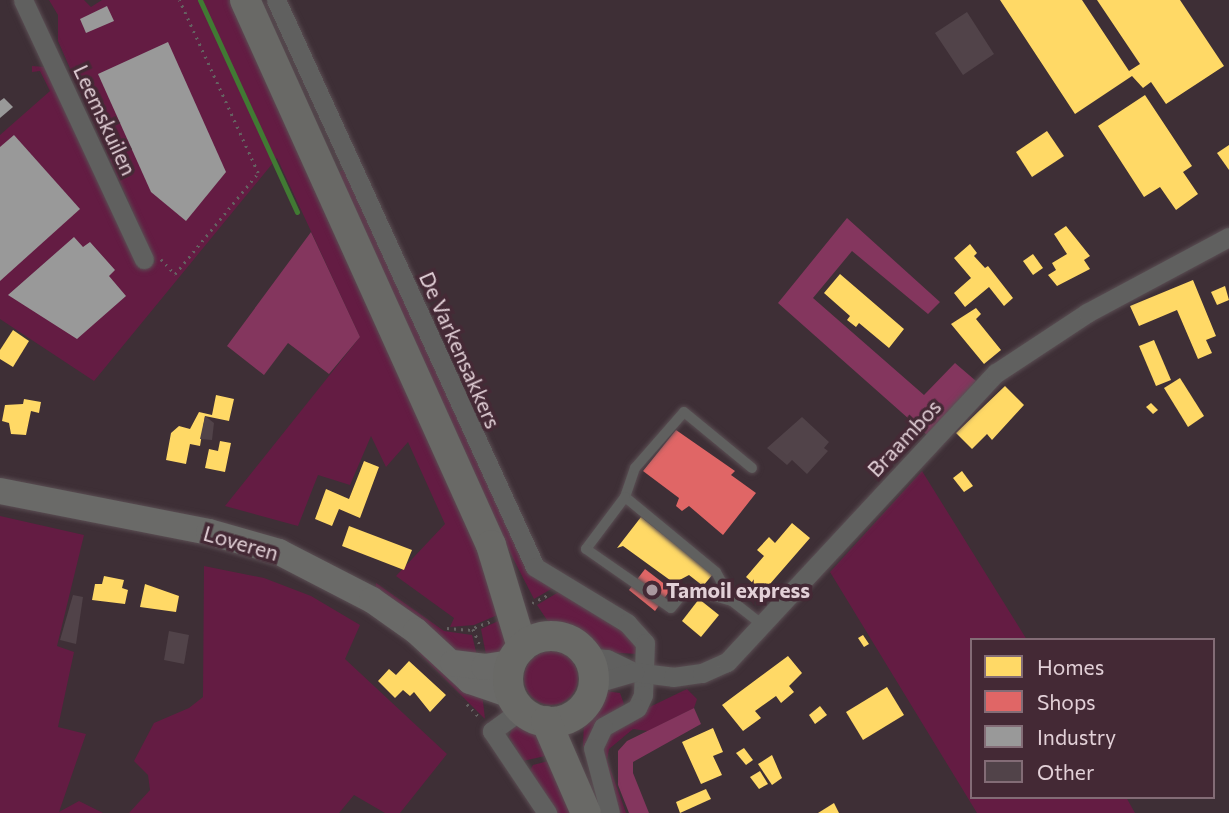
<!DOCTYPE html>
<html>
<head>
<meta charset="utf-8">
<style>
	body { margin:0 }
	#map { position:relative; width:1229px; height:813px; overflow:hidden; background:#3e2f36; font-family:Commissioner,sans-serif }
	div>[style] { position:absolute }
	.green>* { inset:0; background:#641c43 }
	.round { border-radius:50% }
	.forest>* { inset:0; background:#84365e }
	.homes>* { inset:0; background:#ffd966 }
	.shops>* { inset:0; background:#e06666 }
	.industry>* { inset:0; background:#999 }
	.stream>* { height:5px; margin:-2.5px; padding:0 2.5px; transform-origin:2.5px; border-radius:2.5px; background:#417a33 }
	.building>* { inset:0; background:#514349 }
	.path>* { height:2.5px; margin-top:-1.25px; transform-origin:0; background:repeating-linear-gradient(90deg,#656161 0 2px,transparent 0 7px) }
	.roads { filter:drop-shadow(0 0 2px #5a4e53) drop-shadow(0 0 2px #5a4e53) }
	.lane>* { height:10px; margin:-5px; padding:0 5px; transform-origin:5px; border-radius:5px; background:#60605f }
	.street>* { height:19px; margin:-9.5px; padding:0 9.5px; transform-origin:9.5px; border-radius:9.5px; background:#60605f }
	.secondary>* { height:26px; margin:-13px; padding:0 13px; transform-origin:13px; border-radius:13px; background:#6a6a68 }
	.primary>* { height:30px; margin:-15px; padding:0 15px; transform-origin:15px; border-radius:15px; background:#696966 }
	.primary>.ring { margin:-15px; padding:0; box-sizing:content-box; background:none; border:30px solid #696966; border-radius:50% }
	.dots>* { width:19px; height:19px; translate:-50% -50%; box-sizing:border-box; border:4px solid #442935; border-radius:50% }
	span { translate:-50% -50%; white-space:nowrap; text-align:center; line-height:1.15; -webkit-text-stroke:7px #442935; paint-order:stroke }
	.street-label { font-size:21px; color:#e2d0d7 }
	.poi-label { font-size:21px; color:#e2d0d7; font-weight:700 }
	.left { translate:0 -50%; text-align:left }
	.legend { position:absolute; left:970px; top:638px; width:245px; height:161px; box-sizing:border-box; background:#442935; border:2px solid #836c76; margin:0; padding:9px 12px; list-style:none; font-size:21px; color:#e2d0d7 }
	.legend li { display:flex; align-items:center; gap:14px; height:35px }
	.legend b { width:35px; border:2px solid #836c76 }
</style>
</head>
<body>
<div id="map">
	<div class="green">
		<i style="clip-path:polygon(49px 0,84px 0,91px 7px,102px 0,233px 0,507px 611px,474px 625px,450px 627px,454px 618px,396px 576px,445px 524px,408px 442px,386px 467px,371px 436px,350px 485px,318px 475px,298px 526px,225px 506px,360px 337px,277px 158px,94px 381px,0 319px,0 135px,50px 91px,40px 71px,32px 72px,32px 66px,45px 67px,52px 76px,141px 268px,155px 262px,58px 41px,58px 15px)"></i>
		<i style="clip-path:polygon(350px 167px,553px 588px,534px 599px,478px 490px,334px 174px)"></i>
		<i style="clip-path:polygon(922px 471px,1027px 640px,972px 640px,972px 797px,1126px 797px,1135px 813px,977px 813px,830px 572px)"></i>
		<i style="clip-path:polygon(0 516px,84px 535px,57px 646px,74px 652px,58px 727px,86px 734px,59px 812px,79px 801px,103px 813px,0 813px)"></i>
		<i style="clip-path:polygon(204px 566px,264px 578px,311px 596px,360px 625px,345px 659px,447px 754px,400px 813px,385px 813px,354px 795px,339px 813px,129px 813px,150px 790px,148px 775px,134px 761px,154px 723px,189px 708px,203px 697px)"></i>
		<i style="clip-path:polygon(376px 583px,444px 631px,472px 635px,478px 660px,460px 653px,375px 591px)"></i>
		<i style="clip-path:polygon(562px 590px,633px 632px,638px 654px,600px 652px,547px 620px,537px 605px)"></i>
		<i style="clip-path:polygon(509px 616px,511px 644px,487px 660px,481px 629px)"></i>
		<i style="clip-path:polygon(424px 650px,482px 693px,485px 719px,419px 653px)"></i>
		<i class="round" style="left:524px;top:651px;width:54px;height:54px"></i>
		<i style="clip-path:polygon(687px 689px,697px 699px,694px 708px,648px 731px,633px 729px,609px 749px,607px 760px,626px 813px,615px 813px,598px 756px,608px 727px)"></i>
		<i style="clip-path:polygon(605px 691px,620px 693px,624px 704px,590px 746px,583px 747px,584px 720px)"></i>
		<i style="clip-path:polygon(525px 723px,533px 726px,554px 754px,523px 761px,509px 737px,512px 728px)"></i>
		<i style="clip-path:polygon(556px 759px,575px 813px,555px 813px,529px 772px,533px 765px)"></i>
	</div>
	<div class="forest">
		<i style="clip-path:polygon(847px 218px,940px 302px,928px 314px,852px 251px,813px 298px,924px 395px,955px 363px,976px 381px,927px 435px,778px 303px)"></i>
		<i style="clip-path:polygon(311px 232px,360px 337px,329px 374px,288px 343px,264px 375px,227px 346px)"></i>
		<i style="clip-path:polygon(694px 708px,701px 724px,633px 762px,633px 773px,649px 813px,629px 813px,618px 785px,618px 751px,627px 741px)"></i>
	</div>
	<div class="homes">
		<i style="clip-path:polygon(1000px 0,1082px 0,1129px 71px,1140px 64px,1097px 0,1180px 0,1224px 66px,1166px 104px,1151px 82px,1143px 88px,1132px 76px,1075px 114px)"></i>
		<i style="clip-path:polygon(1145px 95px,1192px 166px,1183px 172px,1198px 194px,1176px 210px,1160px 187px,1144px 197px,1098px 126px)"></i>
		<i style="clip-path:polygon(1047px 131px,1064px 156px,1032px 177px,1016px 152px)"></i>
		<i style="clip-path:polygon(1229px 145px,1229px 170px,1217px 153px)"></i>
		<i style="clip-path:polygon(1066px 226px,1090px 256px,1084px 260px,1090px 269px,1057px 286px,1048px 275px,1056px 270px,1052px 263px,1067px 254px,1054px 234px)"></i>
		<i style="clip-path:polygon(970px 244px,977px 253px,974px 256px,985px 268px,988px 266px,1013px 298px,1004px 306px,989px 287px,965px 307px,954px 293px,971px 278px,954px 258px)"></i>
		<i style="clip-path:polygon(1033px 254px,1043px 268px,1033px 275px,1023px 261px)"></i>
		<i style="clip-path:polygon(840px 274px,904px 329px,889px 348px,859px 323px,856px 327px,847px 320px,850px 316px,824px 293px)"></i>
		<i style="clip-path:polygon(1193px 280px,1216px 336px,1206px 340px,1212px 353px,1198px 359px,1177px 310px,1139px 326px,1130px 306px)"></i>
		<i style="clip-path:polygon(1225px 286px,1229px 300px,1217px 305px,1211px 292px)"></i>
		<i style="clip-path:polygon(976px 308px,981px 314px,976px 319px,1001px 350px,984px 364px,951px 324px)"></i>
		<i style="clip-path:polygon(13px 330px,29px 341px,13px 367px,0 359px,0 350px)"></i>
		<i style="clip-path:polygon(1154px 340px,1171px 380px,1156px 386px,1139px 346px)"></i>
		<i style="clip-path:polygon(1180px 378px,1204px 416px,1188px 427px,1164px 388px)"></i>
		<i style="clip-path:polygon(1005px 386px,1024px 405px,992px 440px,987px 434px,972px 449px,956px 433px)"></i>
		<i style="clip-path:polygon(216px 395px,234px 399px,229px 421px,205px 416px,200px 446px,190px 444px,186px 464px,166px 460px,171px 433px,179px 426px,190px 429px,199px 412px,212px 415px)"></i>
		<i style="clip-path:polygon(24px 399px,41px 402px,39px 413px,31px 411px,26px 435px,11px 434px,9px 423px,2px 421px,5px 405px,23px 404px)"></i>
		<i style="clip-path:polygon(1151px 403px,1158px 410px,1153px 414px,1146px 407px)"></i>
		<i style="clip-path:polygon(220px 441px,231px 443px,225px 472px,205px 468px,209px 449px,218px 451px)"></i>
		<i style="clip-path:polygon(364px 461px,379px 467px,360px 518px,339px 509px,332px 526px,315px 519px,326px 489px,349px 499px)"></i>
		<i style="clip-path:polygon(962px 471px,973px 486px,964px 492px,953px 478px)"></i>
		<i style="clip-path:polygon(641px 517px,713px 574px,703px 586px,689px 575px,674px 583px,623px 546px,617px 548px)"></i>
		<i style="clip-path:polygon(792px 523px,810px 538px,763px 592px,746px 577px,764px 556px,757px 550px,769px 537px,775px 543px)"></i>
		<i style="clip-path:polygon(349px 526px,412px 550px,404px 570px,342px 546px)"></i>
		<i style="clip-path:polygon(104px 576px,124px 580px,122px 588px,128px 590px,125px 604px,92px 600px,95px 584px,102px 584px)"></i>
		<i style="clip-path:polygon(145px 584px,179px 596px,176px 612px,140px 607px)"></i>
		<i style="clip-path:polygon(699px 599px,719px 615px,701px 637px,682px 621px)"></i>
		<i style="clip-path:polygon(863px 635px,869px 644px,864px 647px,858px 638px)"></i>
		<i style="clip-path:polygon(788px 656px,802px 673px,789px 686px,794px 692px,781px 703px,776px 696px,755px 711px,761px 718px,743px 731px,722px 705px)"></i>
		<i style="clip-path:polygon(409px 661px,446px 695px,430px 712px,414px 692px,410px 696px,403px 690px,395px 698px,378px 681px,389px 669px,396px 675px)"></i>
		<i style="clip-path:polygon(887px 687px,904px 715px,863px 740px,846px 712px)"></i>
		<i style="clip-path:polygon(820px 706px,827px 715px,815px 724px,809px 715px)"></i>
		<i style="clip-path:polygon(713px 728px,723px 752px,713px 756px,722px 775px,701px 784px,682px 742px)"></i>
		<i style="clip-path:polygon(744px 748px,753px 760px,746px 765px,736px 753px)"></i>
		<i style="clip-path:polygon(772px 755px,782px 778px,772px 785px,758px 764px)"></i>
		<i style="clip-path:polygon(760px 771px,768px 784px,759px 789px,750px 777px)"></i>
		<i style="clip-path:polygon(706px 789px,711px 799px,680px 813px,676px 802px)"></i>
		<i style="clip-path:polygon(834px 803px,839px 813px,818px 813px)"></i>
	</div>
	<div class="shops">
		<i style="clip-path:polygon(676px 430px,735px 471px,731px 475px,756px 493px,723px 535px,689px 506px,682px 511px,676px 506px,679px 498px,643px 471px)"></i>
		<i style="clip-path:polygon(645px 569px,671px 589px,655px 611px,629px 590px)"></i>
	</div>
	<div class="industry">
		<i style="clip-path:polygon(107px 6px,114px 21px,86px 33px,80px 19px)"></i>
		<i style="clip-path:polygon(168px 42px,226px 172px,186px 221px,151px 192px,98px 74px)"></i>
		<i style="clip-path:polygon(4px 98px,13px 107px,0 118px,0 101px)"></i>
		<i style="clip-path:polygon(14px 135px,80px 209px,0 281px,0 147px)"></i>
		<i style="clip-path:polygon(74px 237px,83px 247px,90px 242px,115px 270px,109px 276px,126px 296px,77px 339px,8px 295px)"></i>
	</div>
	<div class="stream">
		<i style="left:200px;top:0;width:233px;rotate:65.4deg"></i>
	</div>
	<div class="building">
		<i style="clip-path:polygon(967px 12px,994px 54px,963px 75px,935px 33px)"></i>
		<i style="clip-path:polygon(205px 416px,214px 423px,212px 440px,200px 439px)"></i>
		<i style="clip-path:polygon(802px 417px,829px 442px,824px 448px,828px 451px,807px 474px,792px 460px,787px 465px,767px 448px)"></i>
		<i style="clip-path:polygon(73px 595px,83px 597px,76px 644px,60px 640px)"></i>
		<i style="clip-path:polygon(169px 631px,189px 635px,184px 664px,164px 660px)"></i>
	</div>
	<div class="path">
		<i style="left:161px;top:259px;width:21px;rotate:47deg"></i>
		<i style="left:175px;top:274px;width:131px;rotate:-50.6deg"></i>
		<i style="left:258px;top:173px;width:190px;rotate:-114.5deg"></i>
		<i style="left:532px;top:603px;width:18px;rotate:-27deg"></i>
		<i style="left:447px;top:628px;width:21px;rotate:5deg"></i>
		<i style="left:468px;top:630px;width:25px;rotate:-21deg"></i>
		<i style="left:473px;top:629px;width:17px;rotate:66deg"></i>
		<i style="left:467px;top:704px;width:18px;rotate:47deg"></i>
	</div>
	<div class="roads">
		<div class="lane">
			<i style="left:625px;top:497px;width:31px;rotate:-71deg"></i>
			<i style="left:635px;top:468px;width:74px;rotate:-48.8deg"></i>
			<i style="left:684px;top:412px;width:88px;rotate:39.5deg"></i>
			<i style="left:732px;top:601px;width:33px;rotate:-119deg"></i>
			<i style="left:716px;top:572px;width:118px;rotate:-140.5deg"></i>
			<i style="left:625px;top:497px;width:65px;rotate:126.9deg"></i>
			<i style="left:586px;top:549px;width:103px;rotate:34.8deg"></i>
			<i style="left:671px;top:608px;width:19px;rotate:-51deg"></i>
			<i style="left:683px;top:593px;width:14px;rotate:-8deg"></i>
			<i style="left:697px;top:591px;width:36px;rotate:16deg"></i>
			<i style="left:732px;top:601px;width:39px;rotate:38deg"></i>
		</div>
		<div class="street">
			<i style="left:23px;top:0;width:286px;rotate:65deg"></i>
			<i style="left:276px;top:0;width:623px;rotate:65.45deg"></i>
			<i style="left:535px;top:567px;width:108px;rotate:31.3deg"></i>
			<i style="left:627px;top:623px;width:27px;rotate:48deg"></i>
			<i style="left:645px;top:643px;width:52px;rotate:92.2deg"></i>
			<i style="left:643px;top:695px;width:14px;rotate:115deg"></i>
			<i style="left:637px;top:708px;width:39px;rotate:151deg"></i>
			<i style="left:603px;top:727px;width:23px;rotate:115deg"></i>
			<i style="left:593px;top:748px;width:67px;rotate:75.3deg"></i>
			<i style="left:587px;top:657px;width:20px;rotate:6deg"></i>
			<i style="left:607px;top:659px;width:30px;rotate:26deg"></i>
			<i style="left:634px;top:672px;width:39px;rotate:7deg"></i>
			<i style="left:673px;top:677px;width:29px;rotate:-8deg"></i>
			<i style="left:702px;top:673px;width:27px;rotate:-24deg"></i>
			<i style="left:727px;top:662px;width:395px;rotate:-47.1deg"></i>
			<i style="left:996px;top:373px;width:109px;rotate:-33.4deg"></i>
			<i style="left:1087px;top:313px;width:161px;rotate:-28.2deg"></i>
			<i style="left:593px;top:684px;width:43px;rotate:-16.3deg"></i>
			<i style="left:521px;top:710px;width:36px;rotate:144deg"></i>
			<i style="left:492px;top:731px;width:99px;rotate:56.1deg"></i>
		</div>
		<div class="secondary">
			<i style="left:0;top:491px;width:213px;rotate:11.1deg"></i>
			<i style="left:209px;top:532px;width:73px;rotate:15.9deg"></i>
			<i style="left:279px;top:552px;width:105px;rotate:27.3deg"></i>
			<i style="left:372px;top:600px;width:54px;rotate:35.2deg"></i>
			<i style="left:416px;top:631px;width:74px;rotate:42.8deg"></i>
			<i style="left:470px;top:681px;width:43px;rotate:18.9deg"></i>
			<i style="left:453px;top:663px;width:31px;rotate:7deg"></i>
			<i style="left:484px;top:667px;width:27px;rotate:-8deg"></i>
		</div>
		<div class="primary">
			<i style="left:245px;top:0;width:598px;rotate:65.71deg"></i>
			<i style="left:491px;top:545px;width:107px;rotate:73.1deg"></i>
			<i class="ring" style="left:508px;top:636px;width:56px;height:56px"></i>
			<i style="left:546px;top:721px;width:100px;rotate:66.5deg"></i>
		</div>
	</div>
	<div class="dots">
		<i style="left:652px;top:590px;background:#a9989f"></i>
	</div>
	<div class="street-label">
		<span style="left:105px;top:120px;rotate:65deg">Leemskuilen</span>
		<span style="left:460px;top:350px;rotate:66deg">De Varkensakkers</span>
		<span style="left:904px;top:438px;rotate:-47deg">Braambos</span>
		<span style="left:241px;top:543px;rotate:16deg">Loveren</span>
	</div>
	<div class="poi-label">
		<span class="left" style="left:666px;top:590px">Tamoil express</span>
	</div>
	<ul class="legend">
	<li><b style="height:19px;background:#ffd966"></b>Homes</li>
	<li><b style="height:19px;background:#e06666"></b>Shops</li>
	<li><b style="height:19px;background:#999"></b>Industry</li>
	<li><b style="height:19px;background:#514349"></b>Other</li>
	</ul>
</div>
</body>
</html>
